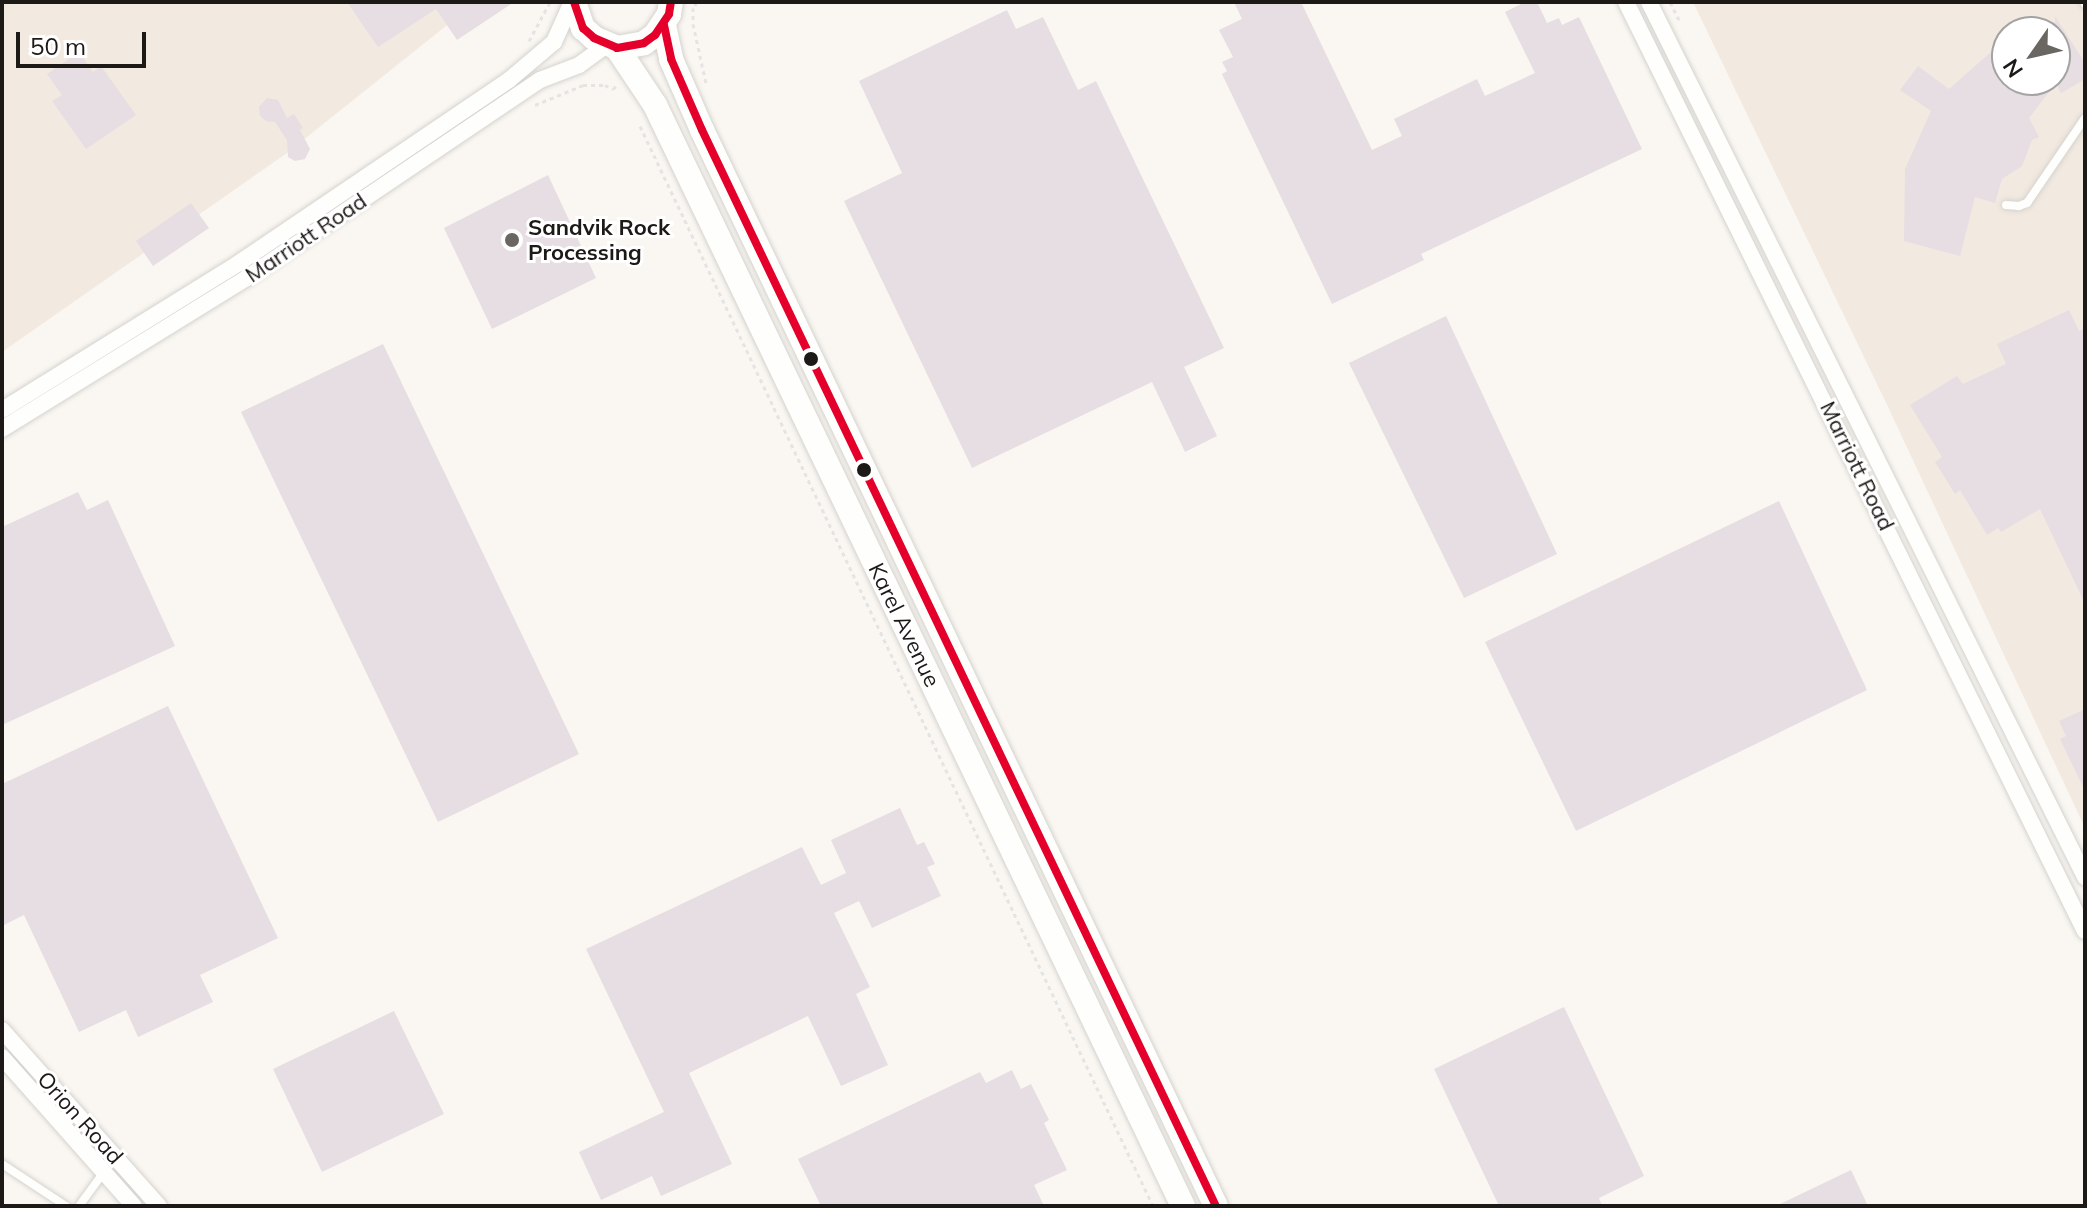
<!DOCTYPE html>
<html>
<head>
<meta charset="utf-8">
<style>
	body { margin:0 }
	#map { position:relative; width:2087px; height:1208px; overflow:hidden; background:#faf7f2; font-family:Mulish,sans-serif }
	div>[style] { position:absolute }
	.built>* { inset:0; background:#f2e9e0 }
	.building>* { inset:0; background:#e6dee2 }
	.path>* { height:3px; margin-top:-1.5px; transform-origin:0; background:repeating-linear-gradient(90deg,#e5e4e3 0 4px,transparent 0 8px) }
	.roads { filter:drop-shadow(0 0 2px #d5d3cf) drop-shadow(0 0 2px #d5d3cf) }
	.lane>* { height:8px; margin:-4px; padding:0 4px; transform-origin:4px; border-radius:4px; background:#fefefd }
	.street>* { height:16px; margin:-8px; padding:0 8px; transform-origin:8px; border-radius:8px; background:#fefefd }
	.secondary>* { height:24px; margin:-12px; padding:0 12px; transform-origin:12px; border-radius:12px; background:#fefefd }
	.bus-1>* { height:8px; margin:-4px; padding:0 4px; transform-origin:4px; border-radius:4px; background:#e4002b }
	.dots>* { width:22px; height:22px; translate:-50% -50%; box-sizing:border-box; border:4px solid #fff; border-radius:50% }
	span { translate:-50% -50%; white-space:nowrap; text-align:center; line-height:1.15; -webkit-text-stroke:6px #fff; paint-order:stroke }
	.poi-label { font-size:22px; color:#1c1916; font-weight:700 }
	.left { translate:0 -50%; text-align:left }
	.street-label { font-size:22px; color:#1c1916 }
	.frame { position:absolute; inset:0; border:4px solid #1c1916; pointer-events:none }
	.north { position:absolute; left:1991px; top:16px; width:80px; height:80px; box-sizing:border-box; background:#fff; border:2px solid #a4a3a2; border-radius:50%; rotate:236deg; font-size:22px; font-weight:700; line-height:32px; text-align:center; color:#1c1916 }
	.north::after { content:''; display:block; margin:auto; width:28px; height:36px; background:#6a6763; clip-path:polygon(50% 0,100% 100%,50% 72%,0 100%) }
	.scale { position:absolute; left:16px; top:32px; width:130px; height:36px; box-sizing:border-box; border:4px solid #1c1916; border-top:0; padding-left:10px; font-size:24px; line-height:28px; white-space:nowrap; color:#1c1916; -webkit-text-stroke:6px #fff; paint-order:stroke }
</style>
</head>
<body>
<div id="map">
	<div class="built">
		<i style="clip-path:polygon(2px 2px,476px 2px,287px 153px,2px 352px)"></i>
		<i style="clip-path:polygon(evenodd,1693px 2px,2085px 2px,2085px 828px,1889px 409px,1693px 2px,2007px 32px,2055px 32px,2055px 80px,2007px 80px,2007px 32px)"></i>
	</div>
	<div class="building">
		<i style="clip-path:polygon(347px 2px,514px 2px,457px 40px,436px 9px,378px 47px)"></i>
		<i style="clip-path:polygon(1234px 2px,1301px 2px,1372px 150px,1402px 136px,1394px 119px,1477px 79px,1485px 96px,1535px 73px,1505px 12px,1525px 2px,1537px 2px,1547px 23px,1559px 18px,1562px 25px,1579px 17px,1642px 149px,1421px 254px,1424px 260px,1332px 304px,1222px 74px,1227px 71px,1222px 62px,1233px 57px,1219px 30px,1242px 19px)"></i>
		<i style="clip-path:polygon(1007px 10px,1016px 29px,1043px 17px,1078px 90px,1096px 81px,1224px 348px,1184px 367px,1217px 436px,1185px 452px,1152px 382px,972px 468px,844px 201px,902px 173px,859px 81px)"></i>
		<i style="clip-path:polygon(2055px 16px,2085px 63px,2085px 79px,2061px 93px,2056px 83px,2029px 118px,2039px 137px,2032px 140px,2022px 166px,2002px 179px,1995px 203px,1975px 197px,1960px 256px,1904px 241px,1905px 169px,1931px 111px,1900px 90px,1918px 66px,1949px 89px,1992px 51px,2007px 47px,2007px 80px,2055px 80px)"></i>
		<i style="clip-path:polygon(79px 52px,93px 72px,101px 66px,136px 115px,86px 149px,52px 101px,62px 95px,47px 74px)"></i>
		<i style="clip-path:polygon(267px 98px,278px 100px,287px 118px,294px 114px,303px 128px,300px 130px,310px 149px,305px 159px,295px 161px,288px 157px,287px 140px,275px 122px,266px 121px,260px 116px,259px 107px)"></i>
		<i style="clip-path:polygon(548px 175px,596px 278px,492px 329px,444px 228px)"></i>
		<i style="clip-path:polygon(191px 203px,209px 228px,153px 266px,136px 241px)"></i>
		<i style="clip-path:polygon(2069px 310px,2079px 331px,2085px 328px,2085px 604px,2040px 509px,2001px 532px,1998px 528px,1987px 535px,1960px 490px,1955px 494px,1935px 462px,1942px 457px,1910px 405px,1957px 376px,1963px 384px,2006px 364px,1997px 344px)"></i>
		<i style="clip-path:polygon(1446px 316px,1557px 554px,1464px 598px,1349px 363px)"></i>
		<i style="clip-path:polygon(383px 344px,579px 754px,438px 822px,241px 412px)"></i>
		<i style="clip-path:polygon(78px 492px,87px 510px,108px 500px,175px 646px,2px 725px,2px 527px)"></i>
		<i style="clip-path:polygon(1779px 501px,1867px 690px,1576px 831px,1485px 642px)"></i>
		<i style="clip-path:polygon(168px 706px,278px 938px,200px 975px,213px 1002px,138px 1037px,126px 1010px,79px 1032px,24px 915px,2px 926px,2px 784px)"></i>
		<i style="clip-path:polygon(2085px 709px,2085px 791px,2060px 739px,2066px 736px,2059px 721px)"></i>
		<i style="clip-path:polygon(900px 808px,917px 845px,924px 842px,935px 864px,927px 867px,941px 896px,872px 928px,859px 901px,834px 913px,870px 987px,856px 994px,888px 1065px,841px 1086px,808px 1016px,689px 1073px,732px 1164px,661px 1196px,652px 1176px,601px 1200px,579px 1152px,664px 1112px,586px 949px,802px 847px,821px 885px,846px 873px,831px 840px)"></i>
		<i style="clip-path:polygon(1564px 1007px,1644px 1176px,1599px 1198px,1602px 1206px,1499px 1206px,1434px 1069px)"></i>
		<i style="clip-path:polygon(394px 1011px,444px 1114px,322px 1172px,273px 1069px)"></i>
		<i style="clip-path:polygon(1012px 1070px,1021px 1089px,1031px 1084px,1049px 1120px,1044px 1123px,1067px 1170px,1034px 1185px,1044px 1206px,821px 1206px,798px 1159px,980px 1072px,986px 1083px)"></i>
		<i style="clip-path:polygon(1851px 1170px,1868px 1206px,1776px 1206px)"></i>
	</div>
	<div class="path">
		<i style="left:697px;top:2px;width:7px;rotate:124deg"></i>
		<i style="left:693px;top:8px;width:16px;rotate:90deg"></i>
		<i style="left:693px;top:24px;width:60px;rotate:77.6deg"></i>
		<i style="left:1670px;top:2px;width:20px;rotate:63deg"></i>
		<i style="left:529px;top:41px;width:44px;rotate:-61.7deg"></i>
		<i style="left:535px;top:105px;width:52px;rotate:-22.6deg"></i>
		<i style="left:583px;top:85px;width:22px"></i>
		<i style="left:605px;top:85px;width:9px;rotate:27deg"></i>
		<i style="left:613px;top:89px;width:4px;rotate:-45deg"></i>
		<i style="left:640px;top:126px;width:1196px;rotate:64.59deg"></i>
	</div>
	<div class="roads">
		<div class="lane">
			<i style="left:2084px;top:2px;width:2px;rotate:63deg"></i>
			<i style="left:2006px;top:205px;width:13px;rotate:4deg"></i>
			<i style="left:2019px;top:206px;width:9px;rotate:-21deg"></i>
			<i style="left:2027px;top:203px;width:103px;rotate:-55.7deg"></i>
			<i style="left:2px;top:1164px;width:77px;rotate:33.3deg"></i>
			<i style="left:79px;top:1206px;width:42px;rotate:-53.7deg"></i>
		</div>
		<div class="street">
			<i style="left:1626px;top:2px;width:1036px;rotate:63.71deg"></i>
			<i style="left:1649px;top:2px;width:978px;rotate:63.51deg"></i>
			<i style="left:2px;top:410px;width:279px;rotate:-31.8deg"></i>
			<i style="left:239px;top:263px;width:326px;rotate:-34.1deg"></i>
			<i style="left:509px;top:80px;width:59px;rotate:-40.2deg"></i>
			<i style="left:554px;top:42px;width:44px;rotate:-65.8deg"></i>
			<i style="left:2px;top:429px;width:289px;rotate:-31.7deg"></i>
			<i style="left:248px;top:277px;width:352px;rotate:-34deg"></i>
			<i style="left:540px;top:80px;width:42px;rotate:-21deg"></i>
			<i style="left:579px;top:65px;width:34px;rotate:-36deg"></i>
			<i style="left:2px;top:1030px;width:236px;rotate:48.3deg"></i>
			<i style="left:2px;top:1057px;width:199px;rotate:48.5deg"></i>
		</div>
		<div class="secondary">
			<i style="left:574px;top:2px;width:28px;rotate:71deg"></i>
			<i style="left:583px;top:28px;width:15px;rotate:42deg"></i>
			<i style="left:594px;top:38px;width:25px;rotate:23deg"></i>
			<i style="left:617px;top:48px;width:27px;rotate:-10deg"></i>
			<i style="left:644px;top:43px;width:14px;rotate:-36deg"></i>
			<i style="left:655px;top:35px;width:25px;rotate:-56deg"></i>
			<i style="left:669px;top:14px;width:12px;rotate:-81deg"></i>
			<i style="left:664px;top:25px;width:35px;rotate:78deg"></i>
			<i style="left:671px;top:59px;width:77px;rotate:66.4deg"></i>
			<i style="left:702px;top:130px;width:1192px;rotate:64.47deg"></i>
			<i style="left:617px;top:48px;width:69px;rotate:56.3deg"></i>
			<i style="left:655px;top:105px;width:1221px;rotate:64.38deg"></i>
		</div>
	</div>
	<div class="bus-1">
		<i style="left:574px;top:2px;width:28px;rotate:71deg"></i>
		<i style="left:583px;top:28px;width:15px;rotate:42deg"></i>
		<i style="left:594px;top:38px;width:25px;rotate:23deg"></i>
		<i style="left:617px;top:48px;width:27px;rotate:-10deg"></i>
		<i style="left:644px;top:43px;width:14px;rotate:-36deg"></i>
		<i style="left:655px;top:35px;width:25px;rotate:-56deg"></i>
		<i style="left:669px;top:14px;width:12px;rotate:-81deg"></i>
		<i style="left:664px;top:25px;width:35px;rotate:78deg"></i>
		<i style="left:671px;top:59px;width:77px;rotate:66.4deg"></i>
		<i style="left:702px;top:130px;width:1192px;rotate:64.47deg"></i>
	</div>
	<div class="dots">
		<i style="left:512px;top:240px;background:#6a6763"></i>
		<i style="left:811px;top:359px;background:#1c1916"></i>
		<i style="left:864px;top:470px;background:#1c1916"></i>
	</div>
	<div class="poi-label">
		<span class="left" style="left:528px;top:240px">Sandvik Rock<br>Processing</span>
	</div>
	<div class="street-label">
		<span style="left:306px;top:238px;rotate:-34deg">Marriott Road</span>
		<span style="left:1857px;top:466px;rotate:64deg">Marriott Road</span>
		<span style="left:904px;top:625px;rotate:64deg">Karel Avenue</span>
		<span style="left:80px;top:1118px;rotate:48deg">Orion Road</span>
	</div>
	<div class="frame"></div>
	<div class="north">N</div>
	<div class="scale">50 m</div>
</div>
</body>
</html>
